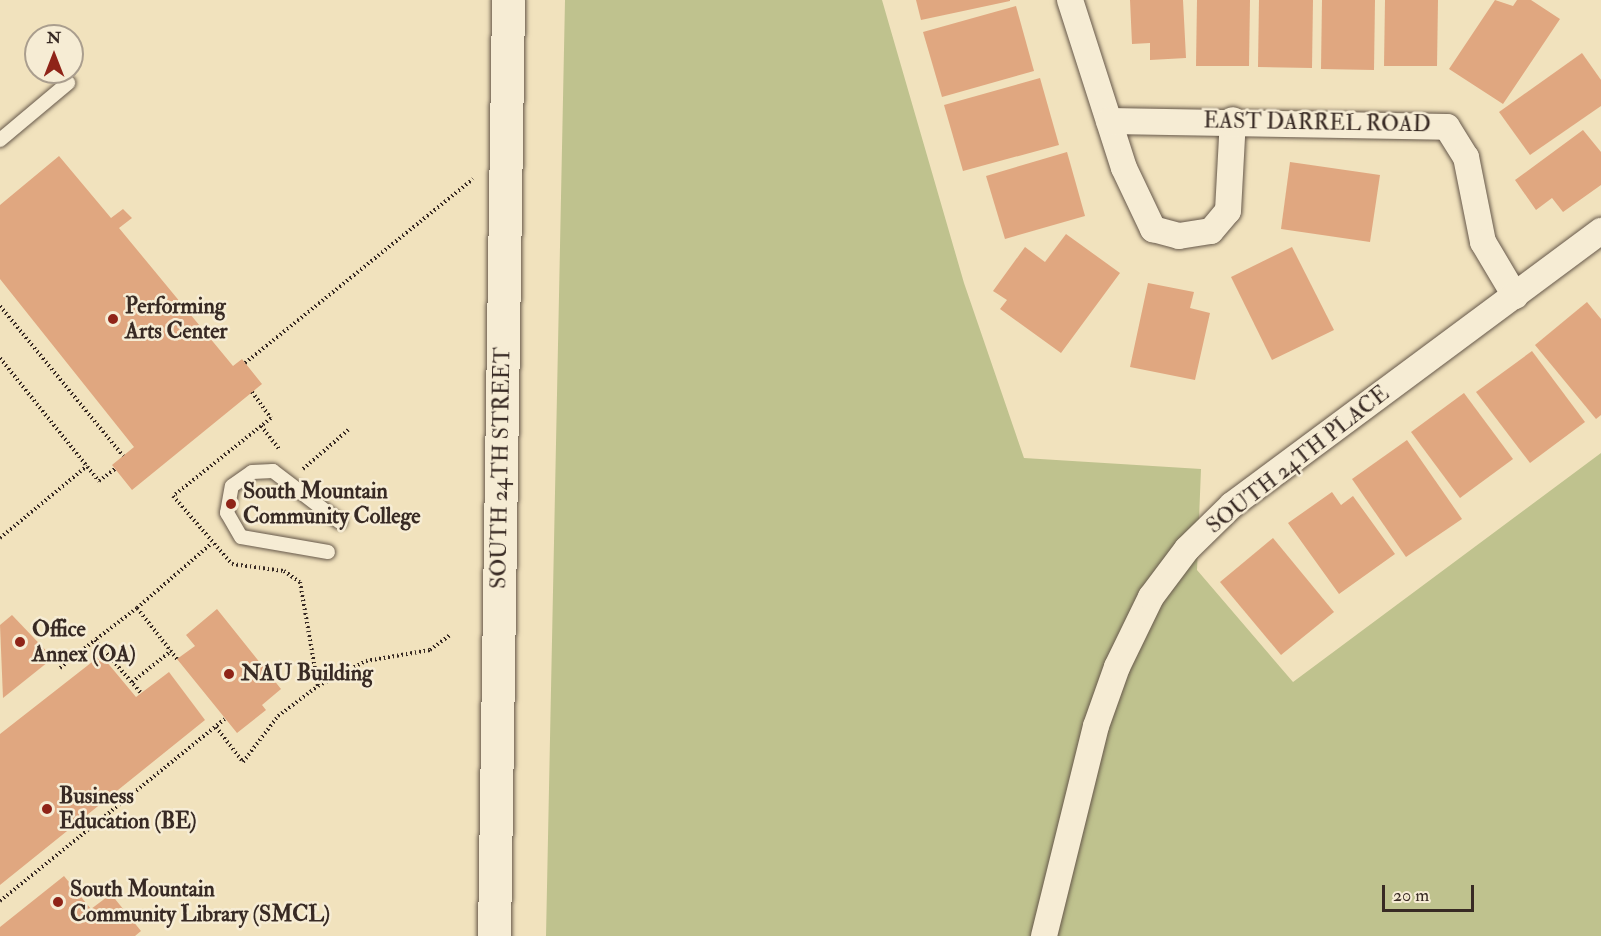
<!DOCTYPE html>
<html>
<head>
<meta charset="utf-8">
<style>
	body { margin:0 }
	#map { position:relative; width:1601px; height:936px; overflow:hidden; background:#f1e2bd; font-family:"IM FELL Double Pica",serif }
	div>[style] { position:absolute }
	.green>* { inset:0; background:#bfc28e }
	.building>* { inset:0; background:#e0a780 }
	.path>* { height:4px; margin-top:-2px; transform-origin:0; background:repeating-linear-gradient(90deg,#382a24 0 1.5px,transparent 0 4.5px) }
	.roads { filter:drop-shadow(0 0 2px #66584a) drop-shadow(0 0 2px #66584a) }
	.lane>* { height:14px; margin:-7px; padding:0 7px; transform-origin:7px; border-radius:7px; background:#f6ecd4 }
	.street>* { height:26px; margin:-13px; padding:0 13px; transform-origin:13px; border-radius:13px; background:#f6ecd4 }
	.secondary>* { height:33px; margin:-16.5px; padding:0 16.5px; transform-origin:16.5px; border-radius:16.5px; background:#f6ecd4 }
	.dots>* { width:16px; height:16px; translate:-50% -50%; box-sizing:border-box; border:3px solid #f6ecd4; border-radius:50% }
	span { translate:-50% -50%; white-space:nowrap; text-align:center; line-height:1.15; -webkit-text-stroke:5px #f6ecd4; paint-order:stroke }
	.street-label { font-size:22px; color:#382a24 }
	.poi-label { font-size:22px; color:#382a24; font-weight:700 }
	.left { translate:0 -50%; text-align:left }
	.north { position:absolute; left:24px; top:24px; width:60px; height:60px; box-sizing:border-box; background:#f6ecd4; border:2px solid #aa9e8e; border-radius:50%; rotate:0deg; font-size:16px; font-weight:700; line-height:24px; text-align:center; color:#382a24 }
	.north::after { content:''; display:block; margin:auto; width:21px; height:27px; background:#8f2418; clip-path:polygon(50% 0,100% 100%,50% 72%,0 100%) }
	.scale { position:absolute; left:1382px; top:885px; width:92px; height:27px; box-sizing:border-box; border:3px solid #382a24; border-top:0; padding-left:8px; font-size:18px; line-height:21px; white-space:nowrap; color:#382a24; -webkit-text-stroke:4px #f6ecd4; paint-order:stroke }
</style>
</head>
<body>
<div id="map">
	<div class="green">
		<i style="clip-path:polygon(565px 0,882px 0,964px 283px,1024px 458px,1201px 469px,1197px 570px,1293px 682px,1601px 453px,1601px 936px,546px 936px)"></i>
	</div>
	<div class="building">
		<i style="clip-path:polygon(916px 0,1010px 0,1010px 1px,921px 20px)"></i>
		<i style="clip-path:polygon(1130px 0,1183px 0,1186px 58px,1150px 60px,1150px 43px,1132px 44px)"></i>
		<i style="clip-path:polygon(1197px 0,1250px 0,1249px 66px,1196px 66px)"></i>
		<i style="clip-path:polygon(1259px 0,1313px 0,1312px 68px,1258px 67px)"></i>
		<i style="clip-path:polygon(1322px 0,1375px 0,1374px 70px,1321px 69px)"></i>
		<i style="clip-path:polygon(1385px 0,1438px 0,1437px 66px,1384px 66px)"></i>
		<i style="clip-path:polygon(1495px 0,1513px 6px,1517px 0,1531px 0,1560px 19px,1503px 104px,1449px 69px)"></i>
		<i style="clip-path:polygon(1016px 6px,1034px 71px,942px 97px,923px 32px)"></i>
		<i style="clip-path:polygon(1582px 53px,1601px 80px,1601px 106px,1530px 155px,1499px 112px)"></i>
		<i style="clip-path:polygon(1040px 78px,1059px 145px,963px 171px,944px 105px)"></i>
		<i style="clip-path:polygon(1583px 130px,1601px 152px,1601px 185px,1563px 212px,1552px 198px,1536px 210px,1515px 180px)"></i>
		<i style="clip-path:polygon(1067px 152px,1085px 216px,1005px 239px,986px 176px)"></i>
		<i style="clip-path:polygon(59px 156px,111px 218px,123px 209px,132px 218px,119px 228px,233px 366px,242px 359px,262px 384px,132px 490px,112px 465px,134px 447px,0 279px,0 205px)"></i>
		<i style="clip-path:polygon(1290px 162px,1380px 175px,1370px 242px,1281px 229px)"></i>
		<i style="clip-path:polygon(1066px 234px,1120px 273px,1061px 353px,1000px 309px,1007px 300px,993px 291px,1025px 247px,1045px 262px)"></i>
		<i style="clip-path:polygon(1292px 247px,1334px 330px,1272px 360px,1231px 277px)"></i>
		<i style="clip-path:polygon(1148px 283px,1194px 292px,1190px 308px,1210px 313px,1195px 380px,1130px 367px)"></i>
		<i style="clip-path:polygon(1587px 302px,1601px 319px,1601px 415px,1596px 419px,1535px 345px)"></i>
		<i style="clip-path:polygon(1532px 351px,1585px 422px,1530px 463px,1476px 392px)"></i>
		<i style="clip-path:polygon(1464px 393px,1513px 459px,1460px 498px,1411px 432px)"></i>
		<i style="clip-path:polygon(1407px 440px,1462px 519px,1406px 557px,1352px 479px)"></i>
		<i style="clip-path:polygon(1332px 492px,1341px 505px,1353px 496px,1395px 554px,1339px 594px,1288px 523px)"></i>
		<i style="clip-path:polygon(1273px 538px,1334px 612px,1281px 655px,1220px 582px)"></i>
		<i style="clip-path:polygon(217px 609px,281px 689px,262px 705px,266px 710px,237px 733px,177px 659px,195px 646px,186px 635px)"></i>
		<i style="clip-path:polygon(12px 615px,53px 658px,3px 698px,0 625px)"></i>
		<i style="clip-path:polygon(101px 655px,136px 697px,169px 672px,205px 720px,0 885px,0 734px)"></i>
		<i style="clip-path:polygon(64px 876px,91px 909px,111px 894px,141px 931px,135px 936px,0 936px,0 927px)"></i>
	</div>
	<div class="path">
		<i style="left:0;top:306px;width:194px;rotate:50.6deg"></i>
		<i style="left:0;top:358px;width:158px;rotate:51.2deg"></i>
		<i style="left:99px;top:481px;width:20px;rotate:-37deg"></i>
		<i style="left:245px;top:363px;width:293px;rotate:-38.9deg"></i>
		<i style="left:252px;top:392px;width:32px;rotate:54deg"></i>
		<i style="left:271px;top:418px;width:13px;rotate:141deg"></i>
		<i style="left:261px;top:426px;width:29px;rotate:52deg"></i>
		<i style="left:261px;top:426px;width:112px;rotate:141.5deg"></i>
		<i style="left:173px;top:496px;width:90px;rotate:49.1deg"></i>
		<i style="left:232px;top:564px;width:52px;rotate:7.7deg"></i>
		<i style="left:284px;top:571px;width:19px;rotate:35deg"></i>
		<i style="left:300px;top:582px;width:106px;rotate:80.2deg"></i>
		<i style="left:318px;top:686px;width:54px;rotate:-27.5deg"></i>
		<i style="left:366px;top:661px;width:65px;rotate:-9.8deg"></i>
		<i style="left:430px;top:650px;width:26px;rotate:-37deg"></i>
		<i style="left:303px;top:469px;width:60px;rotate:-40.9deg"></i>
		<i style="left:0;top:538px;width:113px;rotate:-39.6deg"></i>
		<i style="left:137px;top:608px;width:53px;rotate:142.7deg"></i>
		<i style="left:95px;top:640px;width:70px;rotate:49deg"></i>
		<i style="left:177px;top:659px;width:65px;rotate:-128.1deg"></i>
		<i style="left:137px;top:608px;width:98px;rotate:-40.9deg"></i>
		<i style="left:60px;top:668px;width:45px;rotate:-38.7deg"></i>
		<i style="left:132px;top:682px;width:50px;rotate:-38.5deg"></i>
		<i style="left:216px;top:727px;width:44px;rotate:52.4deg"></i>
		<i style="left:243px;top:762px;width:58px;rotate:-52.7deg"></i>
		<i style="left:278px;top:716px;width:50px;rotate:-36.9deg"></i>
		<i style="left:0;top:901px;width:289px;rotate:-39deg"></i>
	</div>
	<div class="roads">
		<div class="lane">
			<i style="left:0;top:140px;width:89px;rotate:-40deg"></i>
			<i style="left:328px;top:552px;width:88px;rotate:-170.2deg"></i>
			<i style="left:241px;top:537px;width:28px;rotate:-120deg"></i>
			<i style="left:227px;top:513px;width:27px;rotate:-80deg"></i>
			<i style="left:232px;top:486px;width:24px;rotate:-35deg"></i>
			<i style="left:252px;top:472px;width:21px;rotate:-3deg"></i>
			<i style="left:273px;top:471px;width:84px;rotate:37.3deg"></i>
		</div>
		<div class="street">
			<i style="left:1070px;top:0;width:176px;rotate:72.2deg"></i>
			<i style="left:1124px;top:168px;width:68px;rotate:64.6deg"></i>
			<i style="left:1153px;top:229px;width:27px;rotate:15deg"></i>
			<i style="left:1179px;top:236px;width:32px;rotate:-9deg"></i>
			<i style="left:1211px;top:231px;width:26px;rotate:-50deg"></i>
			<i style="left:1228px;top:211px;width:91px;rotate:-86.9deg"></i>
			<i style="left:1109px;top:121px;width:338px;rotate:1deg"></i>
			<i style="left:1447px;top:127px;width:36px;rotate:58deg"></i>
			<i style="left:1466px;top:157px;width:87px;rotate:78.7deg"></i>
			<i style="left:1483px;top:242px;width:63px;rotate:59.3deg"></i>
			<i style="left:1044px;top:936px;width:216px;rotate:-76.1deg"></i>
			<i style="left:1096px;top:726px;width:63px;rotate:-70.4deg"></i>
			<i style="left:1117px;top:667px;width:78px;rotate:-64.1deg"></i>
			<i style="left:1151px;top:597px;width:60px;rotate:-53.1deg"></i>
			<i style="left:1187px;top:549px;width:63px;rotate:-44.4deg"></i>
			<i style="left:1232px;top:505px;width:460px;rotate:-36.6deg"></i>
		</div>
		<div class="secondary">
			<i style="left:494px;top:936px;width:936px;rotate:-89.14deg"></i>
		</div>
	</div>
	<div class="dots">
		<i style="left:113px;top:319px;background:#8f2418"></i>
		<i style="left:231px;top:504px;background:#8f2418"></i>
		<i style="left:20px;top:642px;background:#8f2418"></i>
		<i style="left:229px;top:674px;background:#8f2418"></i>
		<i style="left:47px;top:809px;background:#8f2418"></i>
		<i style="left:58px;top:902px;background:#8f2418"></i>
	</div>
	<div class="street-label">
		<span style="left:1317px;top:123px;rotate:1deg">EAST DARREL ROAD</span>
		<span style="left:1298px;top:460px;rotate:-38deg">SOUTH 24TH PLACE</span>
		<span style="left:501px;top:468px;rotate:-89deg">SOUTH 24TH STREET</span>
	</div>
	<div class="poi-label">
		<span class="left" style="left:125px;top:319px">Performing<br>Arts Center</span>
		<span class="left" style="left:243px;top:504px">South Mountain<br>Community College</span>
		<span class="left" style="left:32px;top:642px">Office<br>Annex (OA)</span>
		<span class="left" style="left:241px;top:674px">NAU Building</span>
		<span class="left" style="left:59px;top:809px">Business<br>Education (BE)</span>
		<span class="left" style="left:70px;top:902px">South Mountain<br>Community Library (SMCL)</span>
	</div>
	<div class="north">N</div>
	<div class="scale">20 m</div>
</div>
</body>
</html>
